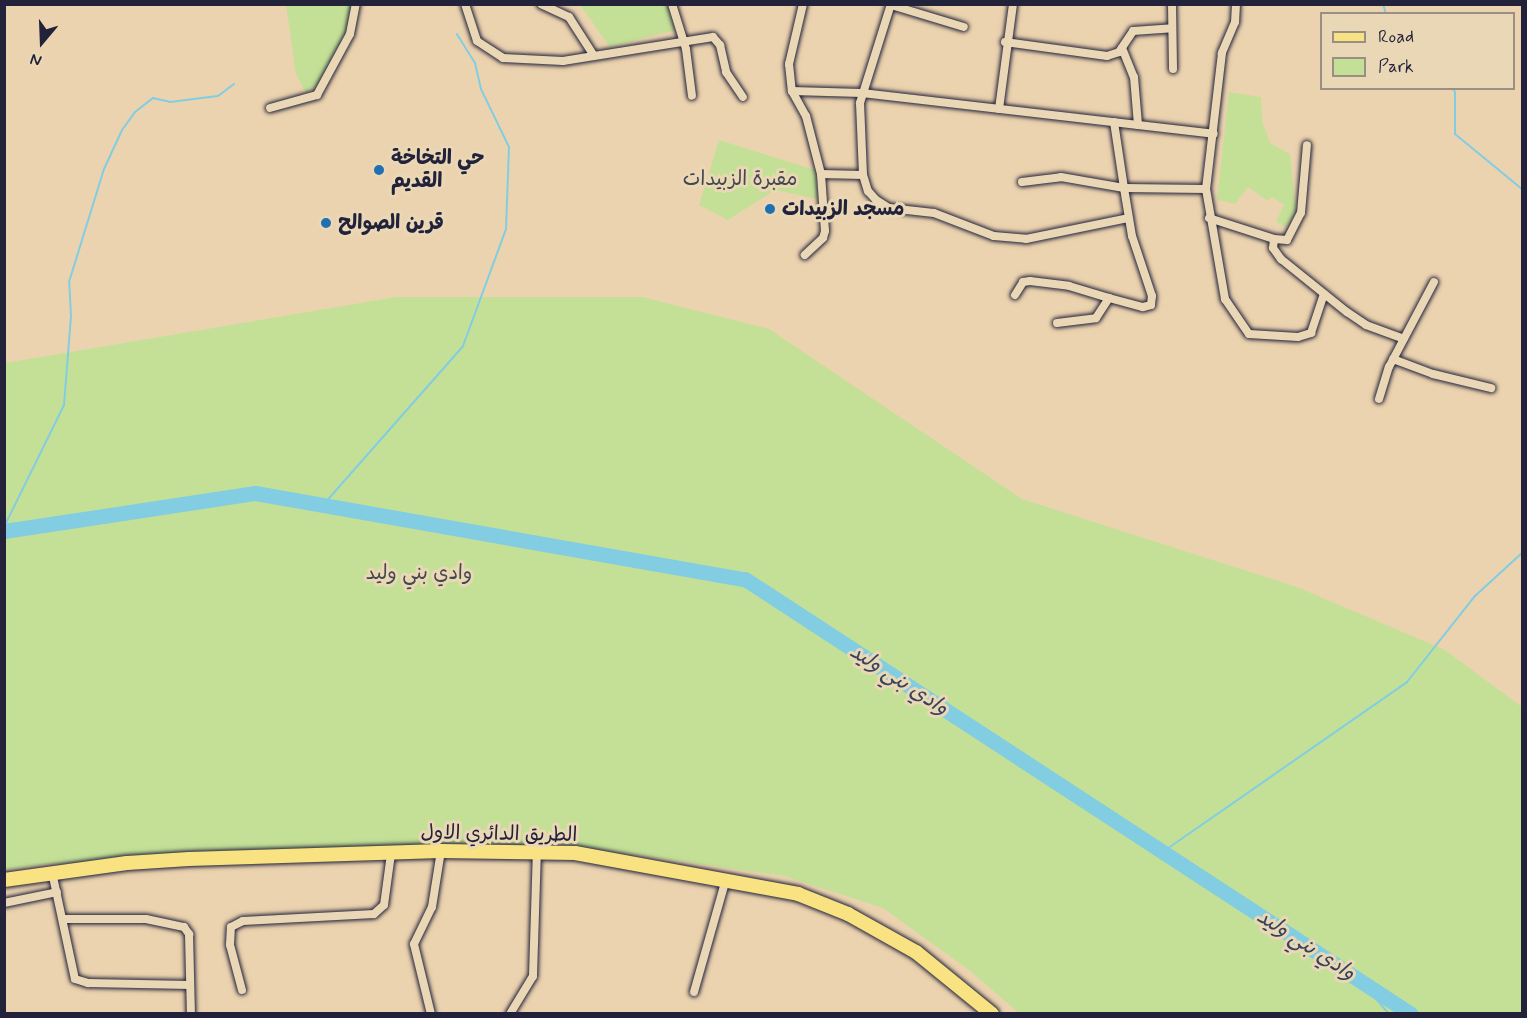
<!DOCTYPE html>
<html>
<head>
<meta charset="utf-8">
<style>
	body { margin:0 }
	#map { position:relative; width:1527px; height:1018px; overflow:hidden; background:#ecd3af; font-family:Mynerve,"Playpen Sans Arabic",sans-serif }
	div>[style] { position:absolute }
	.green>* { inset:0; background:#c4e097 }
	.stream>* { height:2px; margin:-1px; padding:0 1px; transform-origin:1px; border-radius:1px; background:#82cde2 }
	.river>* { height:15px; margin:-7.5px; padding:0 7.5px; transform-origin:7.5px; border-radius:7.5px; background:#82cde2 }
	.roads { filter:drop-shadow(0 0 2px #22223b) drop-shadow(0 0 2px #22223b) }
	.street>* { height:8px; margin:-4px; padding:0 4px; transform-origin:4px; border-radius:4px; background:#ead7b5 }
	.primary>* { height:14px; margin:-7px; padding:0 7px; transform-origin:7px; border-radius:7px; background:#f8e281 }
	.dots>* { width:16px; height:16px; translate:-50% -50%; box-sizing:border-box; border:3px solid #ead7b5; border-radius:50% }
	span { translate:-50% -50%; white-space:nowrap; text-align:center; line-height:1.15; -webkit-text-stroke:6px #ead7b5; paint-order:stroke }
	.poi-label { font-size:20px; color:#22223b; font-weight:700 }
	.left { translate:0 -50%; text-align:left }
	.park-label { font-size:20px; color:#42484d }
	.street-label { font-size:20px; color:#22223b }
	.water-label { font-size:21px; color:#35445c; font-style:italic }
	.frame { position:absolute; inset:0; border:6px solid #22223b; pointer-events:none }
	.legend { position:absolute; left:1320px; top:12px; width:195px; height:78px; box-sizing:border-box; background:#ead7b5; border:2px solid #9a8f84; margin:0; padding:8px 10px; list-style:none; font-size:18px; color:#22223b }
	.legend li { display:flex; align-items:center; gap:12px; height:30px }
	.legend b { width:30px; border:2px solid #9a8f84 }
	.north { position:absolute; left:12px; top:12px; width:60px; height:60px; -webkit-text-stroke:4px #ead7b5; paint-order:stroke; rotate:199deg; font-size:16px; font-weight:700; line-height:24px; text-align:center; color:#22223b }
	.north::after { content:''; display:block; margin:auto; width:21px; height:27px; background:#22223b; clip-path:polygon(50% 0,100% 100%,50% 72%,0 100%) }
</style>
</head>
<body>
<div id="map">
	<div class="green">
		<i style="clip-path:polygon(286px 5px,356px 5px,358px 16px,331px 77px,306px 93px,296px 74px)"></i>
		<i style="clip-path:polygon(580px 5px,676px 5px,675px 30px,610px 47px)"></i>
		<i style="clip-path:polygon(1229px 92px,1261px 97px,1262px 121px,1270px 143px,1290px 154px,1296px 212px,1285px 227px,1276px 221px,1284px 205px,1272px 197px,1268px 201px,1248px 187px,1235px 204px,1217px 200px)"></i>
		<i style="clip-path:polygon(719px 140px,815px 170px,818px 199px,775px 190px,728px 220px,699px 205px)"></i>
		<i style="clip-path:polygon(396px 297px,643px 297px,769px 329px,1022px 499px,1297px 587px,1445px 650px,1522px 707px,1522px 1013px,1019px 1013px,969px 970px,883px 908px,784px 876px,554px 843px,46px 864px,5px 870px,5px 363px)"></i>
	</div>
	<div class="stream">
		<i style="left:1383px;top:4px;width:10px;rotate:73deg"></i>
		<i style="left:1452px;top:88px;width:5px;rotate:53deg"></i>
		<i style="left:1455px;top:92px;width:42px;rotate:90deg"></i>
		<i style="left:1455px;top:134px;width:87px;rotate:39.4deg"></i>
		<i style="left:323px;top:505px;width:212px;rotate:-48.6deg"></i>
		<i style="left:463px;top:346px;width:125px;rotate:-69.8deg"></i>
		<i style="left:506px;top:229px;width:82px;rotate:-87.9deg"></i>
		<i style="left:509px;top:147px;width:64px;rotate:-115.8deg"></i>
		<i style="left:481px;top:89px;width:27px;rotate:-103deg"></i>
		<i style="left:475px;top:63px;width:34px;rotate:-122deg"></i>
		<i style="left:4px;top:527px;width:136px;rotate:-63.8deg"></i>
		<i style="left:64px;top:405px;width:89px;rotate:-85.5deg"></i>
		<i style="left:71px;top:316px;width:34px;rotate:-93deg"></i>
		<i style="left:69px;top:282px;width:118px;rotate:-72.8deg"></i>
		<i style="left:104px;top:169px;width:43px;rotate:-65.2deg"></i>
		<i style="left:122px;top:130px;width:22px;rotate:-54deg"></i>
		<i style="left:135px;top:112px;width:23px;rotate:-38deg"></i>
		<i style="left:153px;top:98px;width:17px;rotate:13deg"></i>
		<i style="left:170px;top:102px;width:48px;rotate:-7.1deg"></i>
		<i style="left:218px;top:96px;width:20px;rotate:-37deg"></i>
		<i style="left:1164px;top:851px;width:296px;rotate:-34.8deg"></i>
		<i style="left:1407px;top:682px;width:110px;rotate:-51.7deg"></i>
		<i style="left:1475px;top:596px;width:64px;rotate:-42.5deg"></i>
		<i style="left:1359px;top:979px;width:46px;rotate:49.4deg"></i>
	</div>
	<div class="river">
		<i style="left:4px;top:531px;width:254px;rotate:-8.6deg"></i>
		<i style="left:255px;top:493px;width:497px;rotate:10deg"></i>
		<i style="left:745px;top:579px;width:795px;rotate:33.15deg"></i>
	</div>
	<div class="roads">
		<div class="street">
			<i style="left:465px;top:4px;width:39px;rotate:72deg"></i>
			<i style="left:477px;top:41px;width:31px;rotate:33deg"></i>
			<i style="left:503px;top:58px;width:60px;rotate:2.9deg"></i>
			<i style="left:563px;top:61px;width:152px;rotate:-9.1deg"></i>
			<i style="left:713px;top:37px;width:11px;rotate:49deg"></i>
			<i style="left:720px;top:45px;width:28px;rotate:77deg"></i>
			<i style="left:726px;top:72px;width:30px;rotate:56deg"></i>
			<i style="left:541px;top:4px;width:31px;rotate:25deg"></i>
			<i style="left:569px;top:17px;width:46px;rotate:57.3deg"></i>
			<i style="left:672px;top:4px;width:47px;rotate:72.7deg"></i>
			<i style="left:686px;top:49px;width:47px;rotate:82.7deg"></i>
			<i style="left:803px;top:4px;width:62px;rotate:103.1deg"></i>
			<i style="left:789px;top:64px;width:27px;rotate:84deg"></i>
			<i style="left:792px;top:91px;width:29px;rotate:61deg"></i>
			<i style="left:806px;top:116px;width:60px;rotate:75.5deg"></i>
			<i style="left:821px;top:174px;width:57px;rotate:86deg"></i>
			<i style="left:825px;top:231px;width:7px;rotate:106deg"></i>
			<i style="left:823px;top:238px;width:25px;rotate:137deg"></i>
			<i style="left:891px;top:4px;width:104px;rotate:107.4deg"></i>
			<i style="left:860px;top:103px;width:72px;rotate:87.6deg"></i>
			<i style="left:863px;top:175px;width:17px;rotate:73deg"></i>
			<i style="left:868px;top:191px;width:12px;rotate:48deg"></i>
			<i style="left:876px;top:200px;width:15px;rotate:32deg"></i>
			<i style="left:889px;top:208px;width:45px;rotate:6.3deg"></i>
			<i style="left:934px;top:213px;width:64px;rotate:21deg"></i>
			<i style="left:994px;top:236px;width:32px;rotate:5deg"></i>
			<i style="left:1026px;top:239px;width:104px;rotate:-11.6deg"></i>
			<i style="left:1172px;top:4px;width:65px;rotate:89.1deg"></i>
			<i style="left:1236px;top:4px;width:18px;rotate:93deg"></i>
			<i style="left:1235px;top:22px;width:34px;rotate:113deg"></i>
			<i style="left:1222px;top:53px;width:137px;rotate:96.7deg"></i>
			<i style="left:1206px;top:189px;width:112px;rotate:80.2deg"></i>
			<i style="left:1225px;top:299px;width:42px;rotate:55.6deg"></i>
			<i style="left:1249px;top:334px;width:49px;rotate:3.5deg"></i>
			<i style="left:1298px;top:337px;width:14px;rotate:-17deg"></i>
			<i style="left:1311px;top:333px;width:41px;rotate:-71.6deg"></i>
			<i style="left:891px;top:5px;width:76px;rotate:16.8deg"></i>
			<i style="left:1005px;top:42px;width:103px;rotate:7.8deg"></i>
			<i style="left:1107px;top:56px;width:13px;rotate:-18deg"></i>
			<i style="left:1119px;top:52px;width:25px;rotate:-56deg"></i>
			<i style="left:1133px;top:31px;width:39px;rotate:-4deg"></i>
			<i style="left:1122px;top:48px;width:31px;rotate:68deg"></i>
			<i style="left:1134px;top:77px;width:48px;rotate:85.2deg"></i>
			<i style="left:792px;top:91px;width:70px;rotate:1.6deg"></i>
			<i style="left:862px;top:93px;width:354px;rotate:6.6deg"></i>
			<i style="left:270px;top:108px;width:49px;rotate:-15.5deg"></i>
			<i style="left:317px;top:95px;width:69px;rotate:-61.6deg"></i>
			<i style="left:350px;top:34px;width:31px;rotate:-79deg"></i>
			<i style="left:999px;top:109px;width:106px;rotate:-82.4deg"></i>
			<i style="left:1114px;top:122px;width:67px;rotate:81.4deg"></i>
			<i style="left:821px;top:174px;width:42px;rotate:1.4deg"></i>
			<i style="left:1022px;top:182px;width:39px;rotate:-7deg"></i>
			<i style="left:1061px;top:177px;width:64px;rotate:9.9deg"></i>
			<i style="left:1209px;top:218px;width:68px;rotate:17.9deg"></i>
			<i style="left:1274px;top:239px;width:13px;rotate:4deg"></i>
			<i style="left:1287px;top:240px;width:30px;rotate:-63deg"></i>
			<i style="left:1301px;top:213px;width:68px;rotate:-85deg"></i>
			<i style="left:1274px;top:239px;width:9px;rotate:96deg"></i>
			<i style="left:1273px;top:248px;width:14px;rotate:54deg"></i>
			<i style="left:1281px;top:259px;width:85px;rotate:38.8deg"></i>
			<i style="left:1347px;top:312px;width:23px;rotate:34deg"></i>
			<i style="left:1366px;top:325px;width:40px;rotate:20.2deg"></i>
			<i style="left:1015px;top:295px;width:15px;rotate:-58deg"></i>
			<i style="left:1023px;top:282px;width:7px;rotate:-8deg"></i>
			<i style="left:1030px;top:281px;width:39px;rotate:7deg"></i>
			<i style="left:1069px;top:286px;width:42px;rotate:16.7deg"></i>
			<i style="left:1057px;top:323px;width:39px;rotate:-7deg"></i>
			<i style="left:1096px;top:318px;width:24px;rotate:-57deg"></i>
			<i style="left:1109px;top:298px;width:35px;rotate:15deg"></i>
			<i style="left:1143px;top:307px;width:8px;rotate:-14deg"></i>
			<i style="left:1151px;top:305px;width:9px;rotate:-84deg"></i>
			<i style="left:1152px;top:296px;width:63px;rotate:-108.4deg"></i>
			<i style="left:1132px;top:236px;width:49px;rotate:-99.5deg"></i>
			<i style="left:1124px;top:188px;width:82px;rotate:0.7deg"></i>
			<i style="left:1393px;top:359px;width:43px;rotate:20.6deg"></i>
			<i style="left:1433px;top:374px;width:60px;rotate:13.6deg"></i>
			<i style="left:1379px;top:399px;width:34px;rotate:-73deg"></i>
			<i style="left:1389px;top:367px;width:96px;rotate:-62.1deg"></i>
			<i style="left:52px;top:872px;width:109px;rotate:77.9deg"></i>
			<i style="left:75px;top:979px;width:14px;rotate:17deg"></i>
			<i style="left:88px;top:983px;width:102px;rotate:1.1deg"></i>
			<i style="left:4px;top:903px;width:54px;rotate:-11.7deg"></i>
			<i style="left:64px;top:919px;width:82px"></i>
			<i style="left:146px;top:919px;width:39px;rotate:12deg"></i>
			<i style="left:184px;top:927px;width:9px;rotate:54deg"></i>
			<i style="left:189px;top:934px;width:80px;rotate:88.6deg"></i>
			<i style="left:242px;top:990px;width:47px;rotate:-104.9deg"></i>
			<i style="left:230px;top:945px;width:18px;rotate:-87deg"></i>
			<i style="left:231px;top:927px;width:13px;rotate:-27deg"></i>
			<i style="left:243px;top:921px;width:131px;rotate:-3.1deg"></i>
			<i style="left:374px;top:914px;width:13px;rotate:-42deg"></i>
			<i style="left:384px;top:905px;width:51px;rotate:-82.2deg"></i>
			<i style="left:694px;top:992px;width:117px;rotate:-74.2deg"></i>
			<i style="left:431px;top:1014px;width:72px;rotate:-103.7deg"></i>
			<i style="left:414px;top:944px;width:41px;rotate:-64.1deg"></i>
			<i style="left:432px;top:907px;width:57px;rotate:-80.9deg"></i>
			<i style="left:510px;top:1014px;width:44px;rotate:-58.8deg"></i>
			<i style="left:533px;top:976px;width:125px;rotate:-88.2deg"></i>
		</div>
		<div class="primary">
			<i style="left:4px;top:880px;width:124px;rotate:-7.9deg"></i>
			<i style="left:127px;top:863px;width:62px;rotate:-3.7deg"></i>
			<i style="left:189px;top:859px;width:252px;rotate:-1.8deg"></i>
			<i style="left:441px;top:851px;width:134px;rotate:0.9deg"></i>
			<i style="left:575px;top:853px;width:227px;rotate:10.4deg"></i>
			<i style="left:798px;top:894px;width:54px;rotate:21.8deg"></i>
			<i style="left:848px;top:914px;width:78px;rotate:29.2deg"></i>
			<i style="left:916px;top:952px;width:98px;rotate:39.2deg"></i>
		</div>
	</div>
	<div class="dots">
		<i style="left:379px;top:170px;background:#1f6fb2"></i>
		<i style="left:770px;top:209px;background:#1f6fb2"></i>
		<i style="left:326px;top:223px;background:#1f6fb2"></i>
	</div>
	<div class="poi-label">
		<span class="left" style="left:391px;top:170px">حي التخاخة<br>القديم</span>
		<span class="left" style="left:782px;top:209px">مسجد الزبيدات</span>
		<span class="left" style="left:338px;top:223px">قرين الصوالح</span>
	</div>
	<div class="park-label">
		<span style="left:740px;top:179px">مقبرة الزبيدات</span>
		<span style="left:419px;top:573px">وادي بني وليد</span>
	</div>
	<div class="street-label">
		<span style="left:499px;top:834px;rotate:1deg">الطريق الدائري الاول</span>
	</div>
	<div class="water-label">
		<span style="left:899px;top:680px;rotate:33deg">وادي بني وليد</span>
		<span style="left:1306px;top:945px;rotate:33deg">وادي بني وليد</span>
	</div>
	<div class="frame"></div>
	<ul class="legend">
	<li><b style="height:8px;background:#f8e281"></b>Road</li>
	<li><b style="height:16px;background:#c4e097"></b>Park</li>
	</ul>
	<div class="north">N</div>
</div>
</body>
</html>
